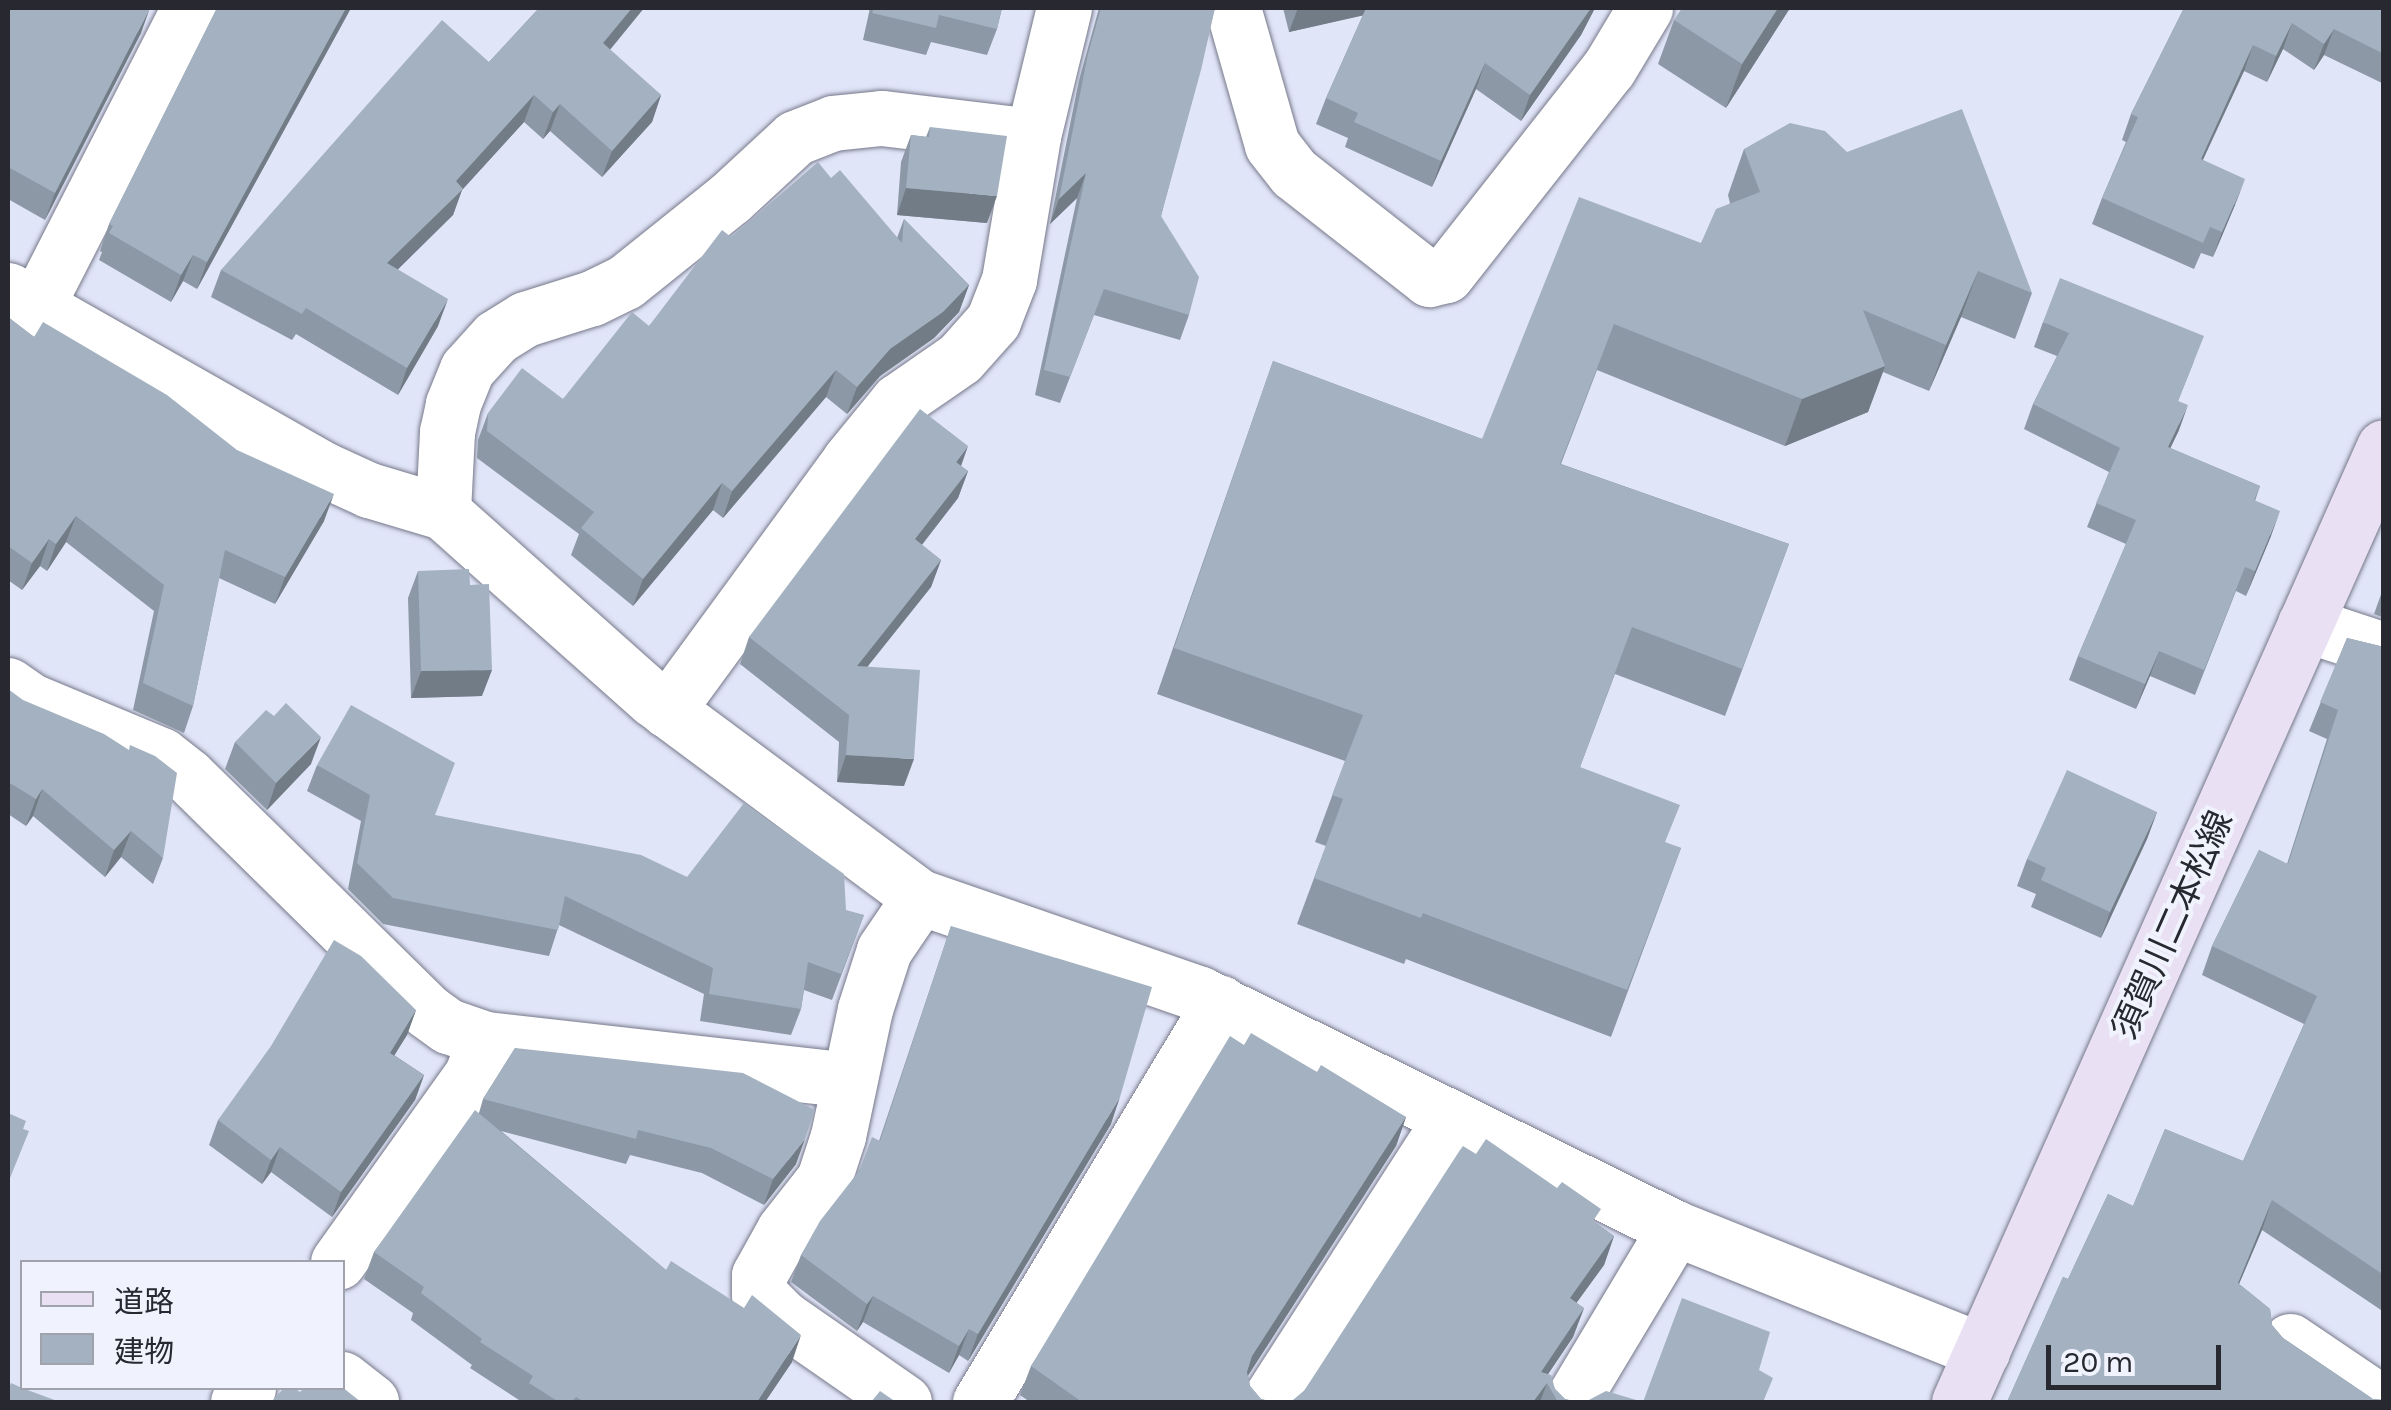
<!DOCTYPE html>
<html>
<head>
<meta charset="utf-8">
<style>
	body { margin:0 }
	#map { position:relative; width:2391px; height:1410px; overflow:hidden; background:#e1e5f8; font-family:Karla,"Noto Sans JP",sans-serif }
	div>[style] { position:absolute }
	.roads { filter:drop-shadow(0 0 2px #76798a) drop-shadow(0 0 2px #76798a) }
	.street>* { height:55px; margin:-27.5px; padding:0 27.5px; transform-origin:27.5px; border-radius:27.5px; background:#fff }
	.secondary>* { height:55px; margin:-27.5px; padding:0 27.5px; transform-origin:27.5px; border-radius:27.5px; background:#e9e0f3 }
	.wall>* { inset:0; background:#8c98a5 }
	.shaded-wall>* { inset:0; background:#727c86 }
	.building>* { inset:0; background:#a3b1c0 }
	span { translate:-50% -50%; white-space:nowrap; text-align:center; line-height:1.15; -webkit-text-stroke:8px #f0f3fe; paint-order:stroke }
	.street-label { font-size:35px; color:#272830 }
	.frame { position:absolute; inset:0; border:10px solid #272830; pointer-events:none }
	.legend { position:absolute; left:20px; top:1260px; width:325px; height:130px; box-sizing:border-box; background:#f0f3fe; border:2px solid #a0a2ac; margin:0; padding:12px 18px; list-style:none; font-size:30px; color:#272830 }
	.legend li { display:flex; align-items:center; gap:20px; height:50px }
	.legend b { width:50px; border:2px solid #a0a2ac }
	.scale { position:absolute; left:2046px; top:1345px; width:175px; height:45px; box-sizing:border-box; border:5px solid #272830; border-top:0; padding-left:12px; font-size:30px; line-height:35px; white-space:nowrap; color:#272830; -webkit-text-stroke:8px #f0f3fe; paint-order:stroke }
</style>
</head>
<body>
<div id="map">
	<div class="roads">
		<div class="street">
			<i style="left:1233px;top:8px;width:142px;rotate:74.1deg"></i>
			<i style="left:1272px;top:145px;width:36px;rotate:52deg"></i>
			<i style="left:1294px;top:173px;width:172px;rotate:38.1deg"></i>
			<i style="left:1429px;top:279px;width:17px;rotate:-13deg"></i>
			<i style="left:1446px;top:275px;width:263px;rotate:-51.8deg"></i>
			<i style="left:1609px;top:68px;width:70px;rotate:-59deg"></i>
			<i style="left:1033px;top:136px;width:153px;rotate:-173.2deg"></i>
			<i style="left:881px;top:118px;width:48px;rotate:174.1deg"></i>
			<i style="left:833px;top:123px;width:41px;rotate:158.5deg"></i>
			<i style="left:795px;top:138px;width:88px;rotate:137.3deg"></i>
			<i style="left:730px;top:198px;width:134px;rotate:141.3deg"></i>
			<i style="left:625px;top:282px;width:37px;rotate:154deg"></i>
			<i style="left:592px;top:298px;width:70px;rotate:162.6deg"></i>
			<i style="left:525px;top:319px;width:34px;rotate:148deg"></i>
			<i style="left:496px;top:337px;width:43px;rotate:132.2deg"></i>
			<i style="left:467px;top:369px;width:38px;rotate:112deg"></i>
			<i style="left:453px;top:404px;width:29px;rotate:102deg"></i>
			<i style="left:447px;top:432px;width:80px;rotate:92.9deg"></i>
			<i style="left:443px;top:512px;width:281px;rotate:41.7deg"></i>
			<i style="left:653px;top:699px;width:332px;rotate:36.6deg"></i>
			<i style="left:920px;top:897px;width:296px;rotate:19.1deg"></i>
			<i style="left:1200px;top:994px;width:530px;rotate:26.23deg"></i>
			<i style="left:1675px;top:1228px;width:331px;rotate:21.8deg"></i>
			<i style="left:8px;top:290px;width:362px;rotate:29.6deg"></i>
			<i style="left:323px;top:469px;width:51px;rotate:24.5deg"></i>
			<i style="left:369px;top:490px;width:77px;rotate:16.6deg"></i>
			<i style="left:36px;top:307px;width:336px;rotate:-62.9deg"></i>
			<i style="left:2305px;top:624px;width:83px;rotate:18.2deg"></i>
			<i style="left:8px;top:685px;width:28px;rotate:35deg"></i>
			<i style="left:31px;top:701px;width:141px;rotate:22.6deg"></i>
			<i style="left:161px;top:755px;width:34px;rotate:38deg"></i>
			<i style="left:188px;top:776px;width:335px;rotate:44.5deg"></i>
			<i style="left:427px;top:1011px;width:26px;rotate:36deg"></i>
			<i style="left:448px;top:1026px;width:39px;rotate:19deg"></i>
			<i style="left:485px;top:1039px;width:365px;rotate:6.4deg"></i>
			<i style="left:667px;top:710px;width:308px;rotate:-53.8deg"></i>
			<i style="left:849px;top:461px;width:77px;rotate:-50.8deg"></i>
			<i style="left:898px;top:401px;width:75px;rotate:-34.7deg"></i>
			<i style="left:960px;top:358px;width:50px;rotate:-48.3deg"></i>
			<i style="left:993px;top:321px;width:44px;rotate:-68.7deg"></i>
			<i style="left:1009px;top:280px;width:146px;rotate:-80.5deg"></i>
			<i style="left:1033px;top:136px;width:132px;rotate:-76.4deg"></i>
			<i style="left:338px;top:1262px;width:231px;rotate:-54.5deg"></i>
			<i style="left:472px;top:1074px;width:37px;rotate:-70deg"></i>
			<i style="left:2290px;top:1341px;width:109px;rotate:34.1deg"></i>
			<i style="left:342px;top:1379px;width:37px;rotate:38deg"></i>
			<i style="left:238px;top:1402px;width:17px;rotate:-54deg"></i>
			<i style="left:904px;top:1402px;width:147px;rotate:-145.2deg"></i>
			<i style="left:783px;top:1318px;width:34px;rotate:-135deg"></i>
			<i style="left:759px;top:1294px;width:19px;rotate:-90deg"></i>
			<i style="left:759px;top:1275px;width:51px;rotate:-60.9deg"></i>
			<i style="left:784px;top:1230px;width:65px;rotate:-51.9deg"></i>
			<i style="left:824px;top:1179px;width:45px;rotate:-72deg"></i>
			<i style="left:838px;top:1136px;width:130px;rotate:-78deg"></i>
			<i style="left:865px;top:1009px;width:62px;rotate:-72.1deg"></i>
			<i style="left:884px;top:950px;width:64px;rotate:-55.8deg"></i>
			<i style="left:980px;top:1402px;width:466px;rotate:-59deg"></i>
			<i style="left:1268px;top:1402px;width:338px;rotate:-57.2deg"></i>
			<i style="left:1571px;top:1402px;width:203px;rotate:-59.1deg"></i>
		</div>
		<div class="secondary">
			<i style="left:1959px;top:1402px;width:1045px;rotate:-66.01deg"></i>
		</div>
	</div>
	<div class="wall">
		<i style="clip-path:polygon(8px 8px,141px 33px,45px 220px,8px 199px)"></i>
		<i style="clip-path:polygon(217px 8px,351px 8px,197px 289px,183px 281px,171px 302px,99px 260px,102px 252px,100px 251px,109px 224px)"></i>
		<i style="clip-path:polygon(539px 8px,644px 8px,610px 50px,661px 95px,652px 122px,602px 177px,550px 131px,543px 139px,524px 122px,462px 190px,453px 215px,398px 269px,438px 326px,398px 395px,296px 334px,292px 340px,211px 297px,221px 270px,489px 62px)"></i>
		<i style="clip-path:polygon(870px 8px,1002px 8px,997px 29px,987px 55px,931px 42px,926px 55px,863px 40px)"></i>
		<i style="clip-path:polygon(1099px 8px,1215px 8px,1161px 216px,1189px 315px,1180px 340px,1094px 315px,1060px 403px,1035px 395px,1077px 198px,1050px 224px,1079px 80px)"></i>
		<i style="clip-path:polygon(1283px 8px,1595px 8px,1581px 35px,1521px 121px,1476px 89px,1432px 187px,1345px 147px,1348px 138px,1316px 124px,1326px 98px,1363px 15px,1289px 32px)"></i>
		<i style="clip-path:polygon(1790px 8px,1726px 108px,1658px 64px,1674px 20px)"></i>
		<i style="clip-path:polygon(2184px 8px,2384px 8px,2384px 84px,2324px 55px,2314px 70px,2283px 49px,2267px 82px,2244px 71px,2203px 160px,2235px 205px,2213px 257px,2201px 253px,2194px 269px,2092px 224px,2102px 198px,2126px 142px,2122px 140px,2131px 114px)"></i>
		<i style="clip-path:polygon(930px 127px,987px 223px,897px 215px,901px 162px,911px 135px,926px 137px)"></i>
		<i style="clip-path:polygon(1744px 149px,1847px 152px,2032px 293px,2015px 339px,1961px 317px,1929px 391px,1883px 372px,1868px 412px,1785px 446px,1597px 370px,1561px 464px,1789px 544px,1725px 716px,1615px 674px,1580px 767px,1666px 843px,1681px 848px,1611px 1037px,1406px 959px,1404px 964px,1297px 924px,1326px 846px,1315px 842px,1345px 761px,1157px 694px,1273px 361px,1482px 439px,1701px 243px,1730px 203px,1728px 195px)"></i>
		<i style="clip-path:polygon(831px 178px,897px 238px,904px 219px,969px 285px,959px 312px,934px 338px,880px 376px,847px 414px,826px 397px,723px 518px,713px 510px,633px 606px,571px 555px,579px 534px,477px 458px,478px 440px,488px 413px,563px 399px,649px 326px,731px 237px)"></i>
		<i style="clip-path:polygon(8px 317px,34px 337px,324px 521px,275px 604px,219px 578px,193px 706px,184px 733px,133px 710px,154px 611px,66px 542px,47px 571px,40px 566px,22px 590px,8px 580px)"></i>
		<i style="clip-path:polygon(2043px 322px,2194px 361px,2178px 401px,2179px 430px,2170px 448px,2260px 486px,2255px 501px,2271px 536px,2246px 596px,2236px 591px,2195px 695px,2150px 676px,2136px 709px,2069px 680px,2078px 656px,2126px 544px,2087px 527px,2109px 472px,2024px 429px,2033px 404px,2057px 356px,2034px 347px)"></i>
		<i style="clip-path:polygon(961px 466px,968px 471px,958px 498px,922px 545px,941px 560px,931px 587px,868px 666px,904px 786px,837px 782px,839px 742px,740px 664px,749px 637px)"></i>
		<i style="clip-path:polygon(418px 571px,470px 585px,482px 696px,411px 698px,408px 598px)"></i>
		<i style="clip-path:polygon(2384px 586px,2384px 618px,2374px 614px)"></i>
		<i style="clip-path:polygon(2347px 638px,2384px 647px,2384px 1312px,2262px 1230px,2239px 1284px,2270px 1309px,2272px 1325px,2283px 1338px,2373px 1399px,2384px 1400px,2384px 1402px,2007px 1402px,2063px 1277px,2068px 1279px,2108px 1194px,2133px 1206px,2165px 1129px,2243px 1161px,2304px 1024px,2202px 975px,2212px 946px,2259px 850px,2287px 864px,2327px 739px,2309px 731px)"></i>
		<i style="clip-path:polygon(8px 689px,163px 858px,153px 884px,121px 857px,105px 877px,33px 816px,26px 826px,8px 814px)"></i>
		<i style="clip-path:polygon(235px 742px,311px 764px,267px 810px,225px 769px)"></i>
		<i style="clip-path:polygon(317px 765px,436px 816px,687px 877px,864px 915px,832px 1000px,804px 990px,801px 1009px,791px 1035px,700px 1021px,704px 994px,559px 925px,549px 956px,383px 924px,348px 889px,361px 821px,307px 791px)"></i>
		<i style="clip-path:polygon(2157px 812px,2147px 839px,2101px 938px,2031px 907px,2036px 894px,2017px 886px,2027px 859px)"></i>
		<i style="clip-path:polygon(951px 926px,1111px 1124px,968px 1361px,959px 1355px,949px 1373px,863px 1322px,857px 1331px,791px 1282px,801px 1255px,879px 1141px)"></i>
		<i style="clip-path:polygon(416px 1010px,407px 1035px,394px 1055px,424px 1075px,415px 1100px,332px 1217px,271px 1172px,262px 1184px,209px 1145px,218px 1120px)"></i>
		<i style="clip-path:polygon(1244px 1045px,1317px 1072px,1406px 1117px,1396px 1146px,1248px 1375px,1250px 1386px,1261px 1399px,1273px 1402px,1030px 1402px,1020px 1395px,1031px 1366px)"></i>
		<i style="clip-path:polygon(515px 1048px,796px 1164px,764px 1205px,702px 1173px,630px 1155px,626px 1164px,501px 1131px,666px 1270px,792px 1362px,765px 1402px,522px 1402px,470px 1368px,472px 1365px,411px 1320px,413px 1313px,364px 1279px,374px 1252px,479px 1113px,483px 1099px)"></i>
		<i style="clip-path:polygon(1476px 1154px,1596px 1223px,1614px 1236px,1604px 1265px,1576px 1303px,1584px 1308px,1573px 1337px,1548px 1374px,1555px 1389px,1565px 1399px,1577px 1402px,1285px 1402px,1292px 1401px,1304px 1391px)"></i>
	</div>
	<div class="shaded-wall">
		<i style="clip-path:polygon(150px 8px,141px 33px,45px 220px,55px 193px)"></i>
		<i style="clip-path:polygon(346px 8px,351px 8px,197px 289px,207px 262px)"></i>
		<i style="clip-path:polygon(632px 8px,644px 8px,593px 70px,603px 43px)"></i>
		<i style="clip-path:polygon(1298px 8px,1368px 8px,1365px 15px,1289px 32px)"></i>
		<i style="clip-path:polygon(1591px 8px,1595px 8px,1581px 35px,1521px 121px,1530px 95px)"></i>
		<i style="clip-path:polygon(1778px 8px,1790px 8px,1726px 108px,1742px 64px)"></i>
		<i style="clip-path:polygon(2292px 23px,2283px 49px,2267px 82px,2276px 56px)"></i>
		<i style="clip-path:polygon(2334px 29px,2324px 55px,2314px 70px,2324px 44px)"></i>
		<i style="clip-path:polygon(2253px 45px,2244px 71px,2191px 185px,2201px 159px)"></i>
		<i style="clip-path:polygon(1485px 63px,1476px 89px,1432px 187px,1441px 161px)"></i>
		<i style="clip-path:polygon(534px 95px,524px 122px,462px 190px,453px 215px,377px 290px,387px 263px,456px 181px)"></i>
		<i style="clip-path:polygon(661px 95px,652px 122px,602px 177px,612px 151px)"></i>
		<i style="clip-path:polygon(560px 104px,550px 131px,543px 139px,553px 112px)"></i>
		<i style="clip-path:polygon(1086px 173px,1077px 198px,1050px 224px,1059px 199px)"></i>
		<i style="clip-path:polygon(2245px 179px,2235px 205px,2213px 257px,2222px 232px)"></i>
		<i style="clip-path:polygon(906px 188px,997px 196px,987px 223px,897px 215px)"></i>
		<i style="clip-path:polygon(193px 255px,183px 281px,171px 302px,181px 275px)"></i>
		<i style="clip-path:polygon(1978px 271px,1961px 317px,1929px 391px,1946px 345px)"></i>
		<i style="clip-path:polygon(969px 285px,959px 312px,934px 338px,880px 376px,847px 414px,857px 387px,890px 349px)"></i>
		<i style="clip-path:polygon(448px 299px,438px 326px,398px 395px,407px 368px)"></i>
		<i style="clip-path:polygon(1885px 366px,1868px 412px,1785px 446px,1802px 399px)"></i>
		<i style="clip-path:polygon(836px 370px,826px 397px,723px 518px,732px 491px)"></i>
		<i style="clip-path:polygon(2188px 405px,2179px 430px,2159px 472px,2168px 447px)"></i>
		<i style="clip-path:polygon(968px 446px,959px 472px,956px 462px)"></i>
		<i style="clip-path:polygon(968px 471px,958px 498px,905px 566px,915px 539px)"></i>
		<i style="clip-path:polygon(722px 483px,713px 510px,633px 606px,643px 579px)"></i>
		<i style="clip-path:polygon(334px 494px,324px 521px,275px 604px,285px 577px)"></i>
		<i style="clip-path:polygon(2280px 511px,2271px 536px,2246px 596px,2255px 571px)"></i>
		<i style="clip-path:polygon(76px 516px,66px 542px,47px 571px,56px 544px)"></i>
		<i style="clip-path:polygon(49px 539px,40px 566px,22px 590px,32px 563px)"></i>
		<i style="clip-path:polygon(941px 560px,931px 587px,847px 692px,857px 666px)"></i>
		<i style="clip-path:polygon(2159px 651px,2150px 676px,2136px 709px,2145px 684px)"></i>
		<i style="clip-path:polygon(492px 670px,482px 696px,411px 698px,421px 671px)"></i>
		<i style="clip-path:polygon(321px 737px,311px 764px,267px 810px,276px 783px)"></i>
		<i style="clip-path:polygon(846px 755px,914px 759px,904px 786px,837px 782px)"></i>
		<i style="clip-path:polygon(42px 789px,33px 816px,26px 826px,36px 799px)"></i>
		<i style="clip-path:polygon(2157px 812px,2147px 839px,2101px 938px,2110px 912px)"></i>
		<i style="clip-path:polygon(131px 831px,121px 857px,105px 877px,114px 850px)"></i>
		<i style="clip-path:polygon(416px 1010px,407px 1035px,381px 1077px,390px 1053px)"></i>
		<i style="clip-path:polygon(424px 1075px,415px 1100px,332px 1217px,341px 1192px)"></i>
		<i style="clip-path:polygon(1120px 1097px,1111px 1124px,968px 1361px,978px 1334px)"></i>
		<i style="clip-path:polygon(1406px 1117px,1396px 1146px,1242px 1385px,1252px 1356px)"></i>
		<i style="clip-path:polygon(805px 1139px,796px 1164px,764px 1205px,773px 1179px)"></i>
		<i style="clip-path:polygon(280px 1147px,271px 1172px,262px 1184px,271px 1160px)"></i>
		<i style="clip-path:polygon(2272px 1200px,2262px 1230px,2227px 1312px,2238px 1283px)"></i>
		<i style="clip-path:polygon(1614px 1236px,1604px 1265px,1559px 1327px,1570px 1298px)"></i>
		<i style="clip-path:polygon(873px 1296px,863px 1322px,857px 1331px,867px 1304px)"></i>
		<i style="clip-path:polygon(1584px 1308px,1573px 1337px,1530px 1401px,1541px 1372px)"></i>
		<i style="clip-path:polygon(969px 1329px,959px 1355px,949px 1373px,959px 1346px)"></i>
		<i style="clip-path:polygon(801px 1335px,792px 1362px,765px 1402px,757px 1402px)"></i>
		<i style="clip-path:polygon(1547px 1383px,1540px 1402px,1533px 1402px)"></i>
	</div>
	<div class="building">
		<i style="clip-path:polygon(8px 8px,150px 8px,55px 193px,8px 167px)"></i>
		<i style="clip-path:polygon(217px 8px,346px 8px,207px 262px,193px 255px,181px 275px,109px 233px,113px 226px,109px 224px)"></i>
		<i style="clip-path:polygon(539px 8px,632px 8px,603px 43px,661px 95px,612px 151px,560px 104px,553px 112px,534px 95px,456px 181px,463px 189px,387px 263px,448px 299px,407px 368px,306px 308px,302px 314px,221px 270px,442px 20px,489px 62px)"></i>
		<i style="clip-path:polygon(874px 8px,1002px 8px,997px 29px,939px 15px,936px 28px,872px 13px)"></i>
		<i style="clip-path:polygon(1101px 8px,1215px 8px,1201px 70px,1161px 216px,1199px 277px,1189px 315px,1104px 289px,1070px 377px,1044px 370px,1086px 173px,1059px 199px,1088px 54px)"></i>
		<i style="clip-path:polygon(1366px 8px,1591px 8px,1530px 95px,1485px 63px,1441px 161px,1354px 122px,1358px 113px,1326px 98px)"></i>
		<i style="clip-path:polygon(1682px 8px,1778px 8px,1742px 64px,1674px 20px)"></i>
		<i style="clip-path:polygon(2184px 8px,2384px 8px,2384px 54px,2334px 29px,2324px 44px,2292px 23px,2276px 56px,2253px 45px,2201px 159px,2245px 179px,2222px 232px,2210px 227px,2203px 243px,2102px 198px,2138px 117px,2131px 114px)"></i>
		<i style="clip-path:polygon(1962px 109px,2032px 293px,1978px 271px,1946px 345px,1863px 310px,1885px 366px,1802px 399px,1614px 324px,1560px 464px,1789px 544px,1742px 669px,1632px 627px,1580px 767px,1680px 805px,1665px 842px,1681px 848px,1627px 990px,1423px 913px,1421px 918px,1314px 878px,1343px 799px,1332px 795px,1363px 715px,1174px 648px,1273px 361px,1482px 439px,1579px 197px,1701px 243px,1716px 209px,1760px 192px,1744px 149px,1790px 123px,1825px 131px,1847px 152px)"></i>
		<i style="clip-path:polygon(930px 127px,1007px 136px,997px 196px,906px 188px,911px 135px,929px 137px)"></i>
		<i style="clip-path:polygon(818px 162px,831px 178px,840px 170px,902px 243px,904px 219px,969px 285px,943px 312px,890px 349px,857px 387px,836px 370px,732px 491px,722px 483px,643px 579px,581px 528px,594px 512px,487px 431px,488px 413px,522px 368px,563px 399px,632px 312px,649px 326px,722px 230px,731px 237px)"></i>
		<i style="clip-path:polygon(2060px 278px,2204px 336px,2178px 401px,2188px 405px,2168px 447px,2260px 486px,2254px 500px,2280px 511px,2255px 571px,2245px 567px,2204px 670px,2159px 651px,2145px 684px,2078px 656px,2136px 520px,2096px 503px,2120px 448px,2033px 404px,2069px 333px,2043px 322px)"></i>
		<i style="clip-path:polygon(8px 317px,34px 337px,43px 322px,167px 395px,237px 450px,334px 494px,285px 577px,225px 550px,193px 706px,143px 683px,164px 585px,76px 516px,56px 544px,49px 539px,32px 563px,8px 546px)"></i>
		<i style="clip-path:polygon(920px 409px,968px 446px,956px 462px,968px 471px,915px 539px,941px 560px,857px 666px,920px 670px,914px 759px,846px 755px,849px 715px,749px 637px)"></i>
		<i style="clip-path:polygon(469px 569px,470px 585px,489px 584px,492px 670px,421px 671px,418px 571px)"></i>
		<i style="clip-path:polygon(2347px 638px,2384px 647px,2384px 1275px,2272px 1200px,2238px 1283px,2270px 1309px,2272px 1325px,2283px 1338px,2373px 1399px,2384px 1400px,2384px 1402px,2007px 1402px,2063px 1277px,2068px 1279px,2108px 1194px,2133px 1206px,2165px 1129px,2243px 1161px,2317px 996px,2212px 946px,2259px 850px,2288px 864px,2338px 710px,2320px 702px)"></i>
		<i style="clip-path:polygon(8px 689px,23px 700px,104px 734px,129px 750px,130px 745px,155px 756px,177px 773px,163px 858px,131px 831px,114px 850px,42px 789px,36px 799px,8px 782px)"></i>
		<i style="clip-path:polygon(286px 703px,321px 737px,276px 783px,235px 742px,266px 710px,274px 716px)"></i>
		<i style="clip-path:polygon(351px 705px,455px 763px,435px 815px,641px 855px,687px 877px,744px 803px,844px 874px,846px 910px,864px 915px,841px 974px,808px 962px,801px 1009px,709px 994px,713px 968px,565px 896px,558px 930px,393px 898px,357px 863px,370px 795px,317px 765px)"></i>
		<i style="clip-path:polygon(2067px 770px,2157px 812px,2110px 912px,2041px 880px,2046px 868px,2027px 859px)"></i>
		<i style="clip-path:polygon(951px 926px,1152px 987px,1120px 1097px,978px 1334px,969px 1329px,959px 1346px,873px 1296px,867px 1304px,801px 1255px,820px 1221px,859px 1171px,872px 1137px,880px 1141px)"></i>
		<i style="clip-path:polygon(334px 940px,361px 956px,416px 1010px,390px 1053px,424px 1075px,341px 1192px,280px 1147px,271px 1160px,218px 1120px,271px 1046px)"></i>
		<i style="clip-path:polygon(1251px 1033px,1317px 1072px,1321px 1065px,1406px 1117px,1252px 1356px,1247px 1372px,1250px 1386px,1261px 1399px,1273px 1402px,1082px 1402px,1031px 1366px,1230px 1036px,1244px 1045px)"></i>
		<i style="clip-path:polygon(515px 1048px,743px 1073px,815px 1110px,805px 1139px,773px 1179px,711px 1148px,638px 1130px,636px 1139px,483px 1099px)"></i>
		<i style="clip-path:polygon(475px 1110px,666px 1270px,671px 1261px,744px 1308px,752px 1295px,801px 1335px,757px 1402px,584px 1402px,576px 1397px,572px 1402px,559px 1402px,529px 1383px,533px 1376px,480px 1342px,482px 1339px,421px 1293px,424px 1287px,374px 1252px)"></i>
		<i style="clip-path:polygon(8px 1113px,26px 1121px,23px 1129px,29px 1131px,8px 1183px)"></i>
		<i style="clip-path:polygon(1486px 1139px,1557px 1188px,1562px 1182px,1601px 1209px,1593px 1221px,1614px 1236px,1570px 1298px,1584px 1308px,1541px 1372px,1551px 1375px,1555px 1389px,1565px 1399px,1577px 1402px,1558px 1402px,1547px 1383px,1533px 1402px,1285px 1402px,1292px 1401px,1304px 1391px,1460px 1150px,1463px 1146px,1476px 1154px)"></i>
		<i style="clip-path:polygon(1682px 1298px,1770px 1332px,1759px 1370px,1773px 1378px,1763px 1402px,1585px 1402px,1606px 1391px,1643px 1402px)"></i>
		<i style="clip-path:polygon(11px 1383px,22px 1388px,60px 1402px,8px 1402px,8px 1391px)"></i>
		<i style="clip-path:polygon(342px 1387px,361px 1402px,271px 1402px,284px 1388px,294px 1388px,300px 1392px,304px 1388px)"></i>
		<i style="clip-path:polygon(880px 1391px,896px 1402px,871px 1402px)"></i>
	</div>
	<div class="street-label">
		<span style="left:2173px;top:925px;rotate:-66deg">須賀川二本松線</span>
	</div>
	<div class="frame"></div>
	<ul class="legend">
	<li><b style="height:12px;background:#e9e0f3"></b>道路</li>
	<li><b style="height:28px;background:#a3b1c0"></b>建物</li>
	</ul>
	<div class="scale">20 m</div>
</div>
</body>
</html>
